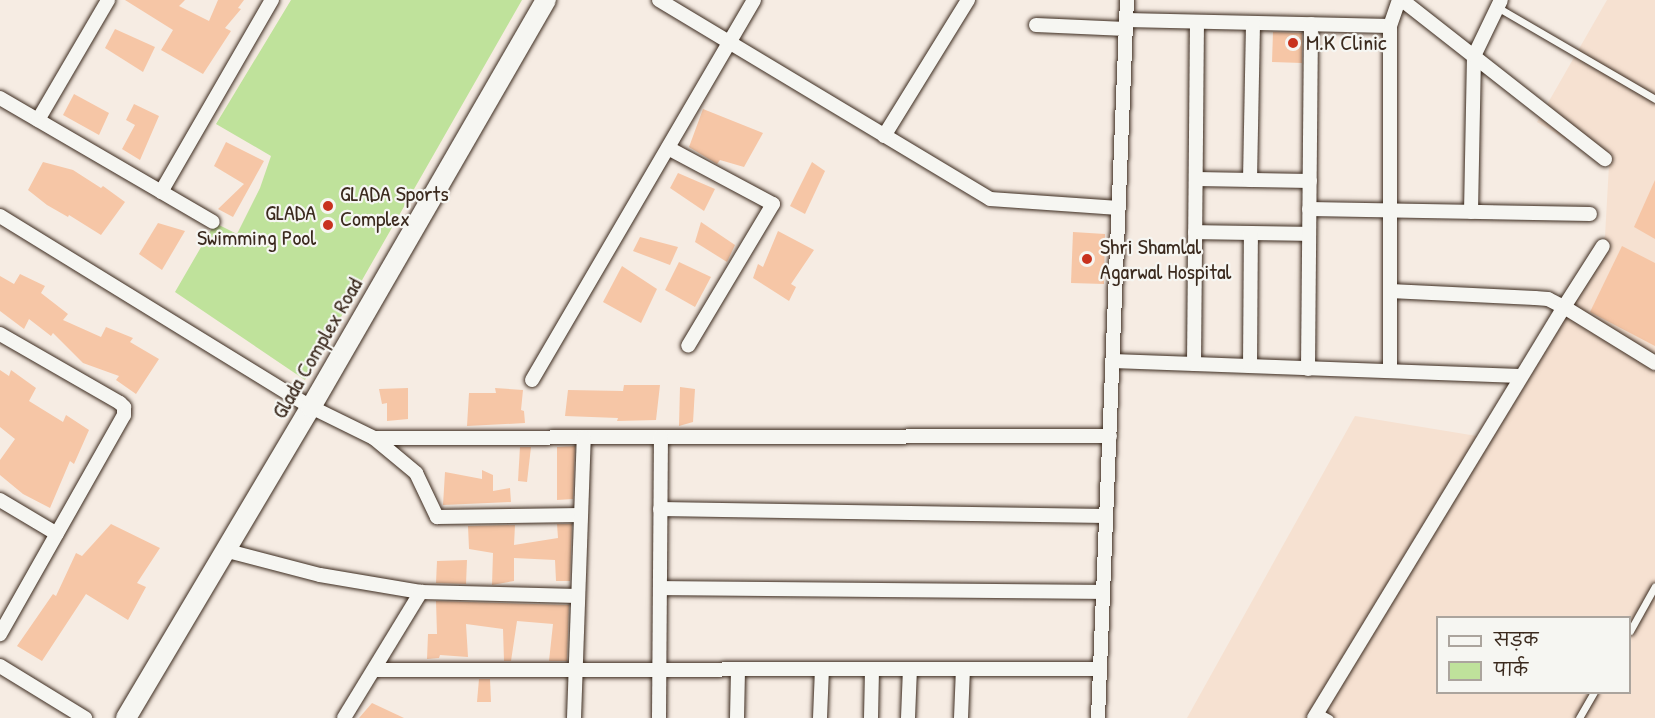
<!DOCTYPE html>
<html>
<head>
<meta charset="utf-8">
<style>
	body { margin:0 }
	#map { position:relative; width:1655px; height:718px; overflow:hidden; background:#f6ece3; font-family:"Patrick Hand","Playpen Sans Deva",sans-serif }
	div>[style] { position:absolute }
	.built>* { inset:0; background:#f6e1d1 }
	.green>* { inset:0; background:#bfe29b }
	.building>* { inset:0; background:#f6c6a6 }
	.roads { filter:drop-shadow(0 0 2px #3b2a1e) drop-shadow(0 0 2px #3b2a1e) }
	.lane>* { height:7px; margin:-3.5px; padding:0 3.5px; transform-origin:3.5px; border-radius:3.5px; background:#f6f6f2 }
	.street>* { height:14px; margin:-7px; padding:0 7px; transform-origin:7px; border-radius:7px; background:#f6f6f2 }
	.secondary>* { height:20px; margin:-10px; padding:0 10px; transform-origin:10px; border-radius:10px; background:#f6f6f2 }
	.dots>* { width:16px; height:16px; translate:-50% -50%; box-sizing:border-box; border:3px solid #f6f6f2; border-radius:50% }
	span { translate:-50% -50%; white-space:nowrap; text-align:center; line-height:1.15; -webkit-text-stroke:4.5px #f6f6f2; paint-order:stroke }
	.poi-label { font-size:22px; color:#3b2a1e }
	.left { translate:0 -50%; text-align:left }
	.right { translate:-100% -50%; text-align:right }
	.street-label { font-size:22px; color:#3b2a1e }
	.legend { position:absolute; left:1436px; top:616px; width:195px; height:78px; box-sizing:border-box; background:#f6f6f2; border:2px solid #aba49d; margin:0; padding:8px 10px; list-style:none; font-size:18px; color:#3b2a1e }
	.legend li { display:flex; align-items:center; gap:12px; height:30px }
	.legend b { width:30px; border:2px solid #aba49d }
</style>
</head>
<body>
<div id="map">
	<div class="built">
		<i style="clip-path:polygon(evenodd,1607px 0,1655px 0,1655px 718px,1187px 718px,1355px 416px,1489px 438px,1605px 236px,1609px 165px,1537px 122px,1607px 0,1438px 618px,1630px 618px,1630px 692px,1438px 692px,1438px 618px)"></i>
	</div>
	<div class="green">
		<i style="clip-path:polygon(291px 0,522px 0,305px 380px,175px 292px,215px 223px,237px 234px,260px 188px,271px 156px,216px 124px)"></i>
	</div>
	<div class="building">
		<i style="clip-path:polygon(125px 0,185px 0,179px 6px,209px 21px,218px 0,244px 0,238px 8px,241px 9px,225px 28px,231px 31px,203px 74px,161px 50px,173px 30px)"></i>
		<i style="clip-path:polygon(115px 29px,155px 47px,143px 72px,105px 48px)"></i>
		<i style="clip-path:polygon(1273px 32px,1302px 33px,1302px 63px,1272px 62px)"></i>
		<i style="clip-path:polygon(74px 94px,109px 113px,99px 135px,63px 115px)"></i>
		<i style="clip-path:polygon(134px 104px,159px 116px,140px 160px,122px 149px,135px 125px,126px 120px)"></i>
		<i style="clip-path:polygon(703px 109px,763px 133px,744px 167px,720px 160px,717px 164px,689px 147px)"></i>
		<i style="clip-path:polygon(226px 142px,264px 161px,233px 217px,218px 209px,244px 184px,214px 166px)"></i>
		<i style="clip-path:polygon(43px 162px,73px 170px,101px 188px,103px 186px,125px 202px,101px 235px,69px 215px,68px 217px,47px 205px,28px 190px)"></i>
		<i style="clip-path:polygon(812px 162px,825px 171px,805px 214px,790px 206px)"></i>
		<i style="clip-path:polygon(678px 173px,715px 189px,704px 211px,670px 188px)"></i>
		<i style="clip-path:polygon(1655px 180px,1655px 239px,1634px 227px)"></i>
		<i style="clip-path:polygon(701px 222px,735px 245px,727px 262px,695px 242px)"></i>
		<i style="clip-path:polygon(158px 223px,185px 231px,162px 270px,139px 254px)"></i>
		<i style="clip-path:polygon(778px 231px,814px 250px,791px 284px,796px 287px,789px 301px,753px 278px,758px 264px,763px 267px)"></i>
		<i style="clip-path:polygon(1073px 232px,1105px 234px,1104px 284px,1071px 283px)"></i>
		<i style="clip-path:polygon(640px 237px,678px 247px,670px 265px,633px 251px)"></i>
		<i style="clip-path:polygon(1622px 246px,1655px 263px,1655px 346px,1590px 312px)"></i>
		<i style="clip-path:polygon(679px 262px,711px 277px,695px 307px,665px 290px)"></i>
		<i style="clip-path:polygon(622px 266px,657px 289px,641px 323px,603px 302px)"></i>
		<i style="clip-path:polygon(20px 274px,45px 286px,41px 293px,68px 314px,63px 320px,101px 337px,106px 327px,133px 338px,130px 342px,159px 359px,136px 394px,116px 380px,119px 376px,83px 363px,53px 333px,51px 336px,29px 319px,24px 329px,0 311px,0 276px,14px 284px)"></i>
		<i style="clip-path:polygon(0 370px,9px 376px,11px 370px,36px 388px,29px 401px,63px 422px,66px 415px,89px 430px,74px 464px,70px 461px,50px 508px,23px 494px,0 475px,0 460px,15px 439px,0 427px)"></i>
		<i style="clip-path:polygon(624px 385px,660px 385px,656px 420px,617px 421px,618px 418px,565px 416px,568px 390px,623px 391px)"></i>
		<i style="clip-path:polygon(680px 387px,695px 389px,693px 422px,679px 426px)"></i>
		<i style="clip-path:polygon(408px 388px,408px 419px,387px 421px,387px 403px,382px 404px,379px 389px)"></i>
		<i style="clip-path:polygon(495px 388px,523px 390px,521px 410px,524px 411px,525px 423px,467px 426px,469px 393px,496px 393px)"></i>
		<i style="clip-path:polygon(575px 446px,573px 499px,557px 500px,557px 447px)"></i>
		<i style="clip-path:polygon(520px 447px,531px 447px,527px 482px,518px 481px)"></i>
		<i style="clip-path:polygon(482px 470px,493px 475px,493px 491px,510px 488px,511px 502px,443px 505px,445px 472px,482px 479px)"></i>
		<i style="clip-path:polygon(111px 524px,160px 548px,137px 583px,146px 587px,128px 620px,86px 594px,42px 661px,17px 646px,53px 594px,56px 596px,76px 553px,82px 556px)"></i>
		<i style="clip-path:polygon(557px 524px,572px 524px,570px 581px,556px 581px,555px 560px,514px 558px,514px 581px,492px 585px,493px 553px,469px 549px,468px 526px,515px 525px,514px 545px,558px 538px)"></i>
		<i style="clip-path:polygon(467px 560px,466px 584px,436px 583px,437px 561px)"></i>
		<i style="clip-path:polygon(436px 601px,569px 605px,567px 661px,549px 661px,553px 624px,517px 621px,511px 661px,504px 661px,503px 629px,466px 624px,468px 657px,440px 655px,439px 658px,427px 659px,428px 634px,437px 634px)"></i>
		<i style="clip-path:polygon(479px 679px,490px 679px,491px 702px,477px 702px)"></i>
		<i style="clip-path:polygon(372px 703px,404px 718px,359px 718px)"></i>
	</div>
	<div class="roads">
		<div class="lane">
			<i style="left:1497px;top:7px;width:183px;rotate:30.2deg"></i>
			<i style="left:1630px;top:631px;width:51px;rotate:-60.9deg"></i>
			<i style="left:1318px;top:712px;width:13px;rotate:29deg"></i>
			<i style="left:1579px;top:718px;width:30px;rotate:-60deg"></i>
		</div>
		<div class="street">
			<i style="left:659px;top:0;width:386px;rotate:31deg"></i>
			<i style="left:990px;top:199px;width:129px;rotate:4deg"></i>
			<i style="left:1402px;top:0;width:258px;rotate:38.1deg"></i>
			<i style="left:1126px;top:20px;width:264px;rotate:1.3deg"></i>
			<i style="left:1036px;top:25px;width:90px;rotate:2.5deg"></i>
			<i style="left:0;top:98px;width:246px;rotate:30.2deg"></i>
			<i style="left:38px;top:120px;width:139px;rotate:-59.7deg"></i>
			<i style="left:884px;top:136px;width:160px;rotate:-58.3deg"></i>
			<i style="left:668px;top:148px;width:119px;rotate:28.1deg"></i>
			<i style="left:773px;top:204px;width:165px;rotate:120.9deg"></i>
			<i style="left:1196px;top:179px;width:114px;rotate:1deg"></i>
			<i style="left:1250px;top:180px;width:157px;rotate:-88.9deg"></i>
			<i style="left:161px;top:192px;width:222px;rotate:-60deg"></i>
			<i style="left:1309px;top:209px;width:281px;rotate:1deg"></i>
			<i style="left:1471px;top:212px;width:156px;rotate:-88.9deg"></i>
			<i style="left:1474px;top:56px;width:62px;rotate:-64.3deg"></i>
			<i style="left:0;top:216px;width:365px;rotate:31.6deg"></i>
			<i style="left:311px;top:407px;width:70px;rotate:26.2deg"></i>
			<i style="left:374px;top:438px;width:55px;rotate:39.8deg"></i>
			<i style="left:416px;top:473px;width:49px;rotate:64.5deg"></i>
			<i style="left:437px;top:517px;width:144px;rotate:-0.8deg"></i>
			<i style="left:1195px;top:232px;width:114px;rotate:1deg"></i>
			<i style="left:1390px;top:291px;width:145px;rotate:2.8deg"></i>
			<i style="left:1535px;top:298px;width:13px;rotate:4deg"></i>
			<i style="left:1548px;top:299px;width:18px;rotate:27deg"></i>
			<i style="left:1564px;top:307px;width:72px;rotate:-57.4deg"></i>
			<i style="left:0;top:334px;width:138px;rotate:29.9deg"></i>
			<i style="left:120px;top:403px;width:6px;rotate:45deg"></i>
			<i style="left:124px;top:407px;width:8px;rotate:90deg"></i>
			<i style="left:124px;top:415px;width:252px;rotate:119.5deg"></i>
			<i style="left:1113px;top:361px;width:407px;rotate:2.1deg"></i>
			<i style="left:1194px;top:364px;width:342px;rotate:-89.5deg"></i>
			<i style="left:1250px;top:366px;width:133px;rotate:-89.6deg"></i>
			<i style="left:1308px;top:369px;width:345px;rotate:-89.5deg"></i>
			<i style="left:1390px;top:371px;width:345px;rotate:-90deg"></i>
			<i style="left:1390px;top:26px;width:28px;rotate:-71deg"></i>
			<i style="left:532px;top:380px;width:440px;rotate:-59.7deg"></i>
			<i style="left:374px;top:438px;width:736px;rotate:-0.16deg"></i>
			<i style="left:0;top:500px;width:66px;rotate:30.8deg"></i>
			<i style="left:660px;top:509px;width:446px;rotate:0.9deg"></i>
			<i style="left:224px;top:550px;width:99px;rotate:14.6deg"></i>
			<i style="left:320px;top:575px;width:102px;rotate:9.6deg"></i>
			<i style="left:421px;top:592px;width:157px;rotate:1.5deg"></i>
			<i style="left:660px;top:588px;width:443px;rotate:0.5deg"></i>
			<i style="left:0;top:666px;width:100px;rotate:31.5deg"></i>
			<i style="left:374px;top:670px;width:726px;rotate:-0.08deg"></i>
			<i style="left:344px;top:718px;width:148px;rotate:-58.6deg"></i>
			<i style="left:574px;top:718px;width:281px;rotate:-88deg"></i>
			<i style="left:659px;top:718px;width:281px;rotate:-89.6deg"></i>
			<i style="left:737px;top:718px;width:49px;rotate:-88.8deg"></i>
			<i style="left:820px;top:718px;width:49px;rotate:-87.7deg"></i>
			<i style="left:871px;top:718px;width:49px;rotate:-88.8deg"></i>
			<i style="left:908px;top:718px;width:49px;rotate:-87.7deg"></i>
			<i style="left:961px;top:718px;width:49px;rotate:-87.7deg"></i>
			<i style="left:1098px;top:718px;width:719px;rotate:-87.69deg"></i>
			<i style="left:1314px;top:718px;width:481px;rotate:-58.7deg"></i>
			<i style="left:1564px;top:307px;width:107px;rotate:31.6deg"></i>
		</div>
		<div class="secondary">
			<i style="left:126px;top:718px;width:362px;rotate:-59.3deg"></i>
			<i style="left:311px;top:407px;width:470px;rotate:-60deg"></i>
		</div>
	</div>
	<div class="dots">
		<i style="left:1293px;top:43px;background:#c8321e"></i>
		<i style="left:328px;top:206px;background:#c8321e"></i>
		<i style="left:328px;top:225px;background:#c8321e"></i>
		<i style="left:1087px;top:259px;background:#c8321e"></i>
	</div>
	<div class="poi-label">
		<span class="left" style="left:1306px;top:43px">M.K Clinic</span>
		<span class="left" style="left:340px;top:206px">GLADA Sports<br>Complex</span>
		<span class="right" style="left:316px;top:225px">GLADA<br>Swimming Pool</span>
		<span class="left" style="left:1100px;top:259px">Shri Shamlal<br>Agarwal Hospital</span>
	</div>
	<div class="street-label">
		<span style="left:317px;top:348px;rotate:-60deg">Glada Complex Road</span>
	</div>
	<ul class="legend">
	<li><b style="height:8px;background:#f6f6f2"></b>सड़क</li>
	<li><b style="height:16px;background:#bfe29b"></b>पार्क</li>
	</ul>
</div>
</body>
</html>
